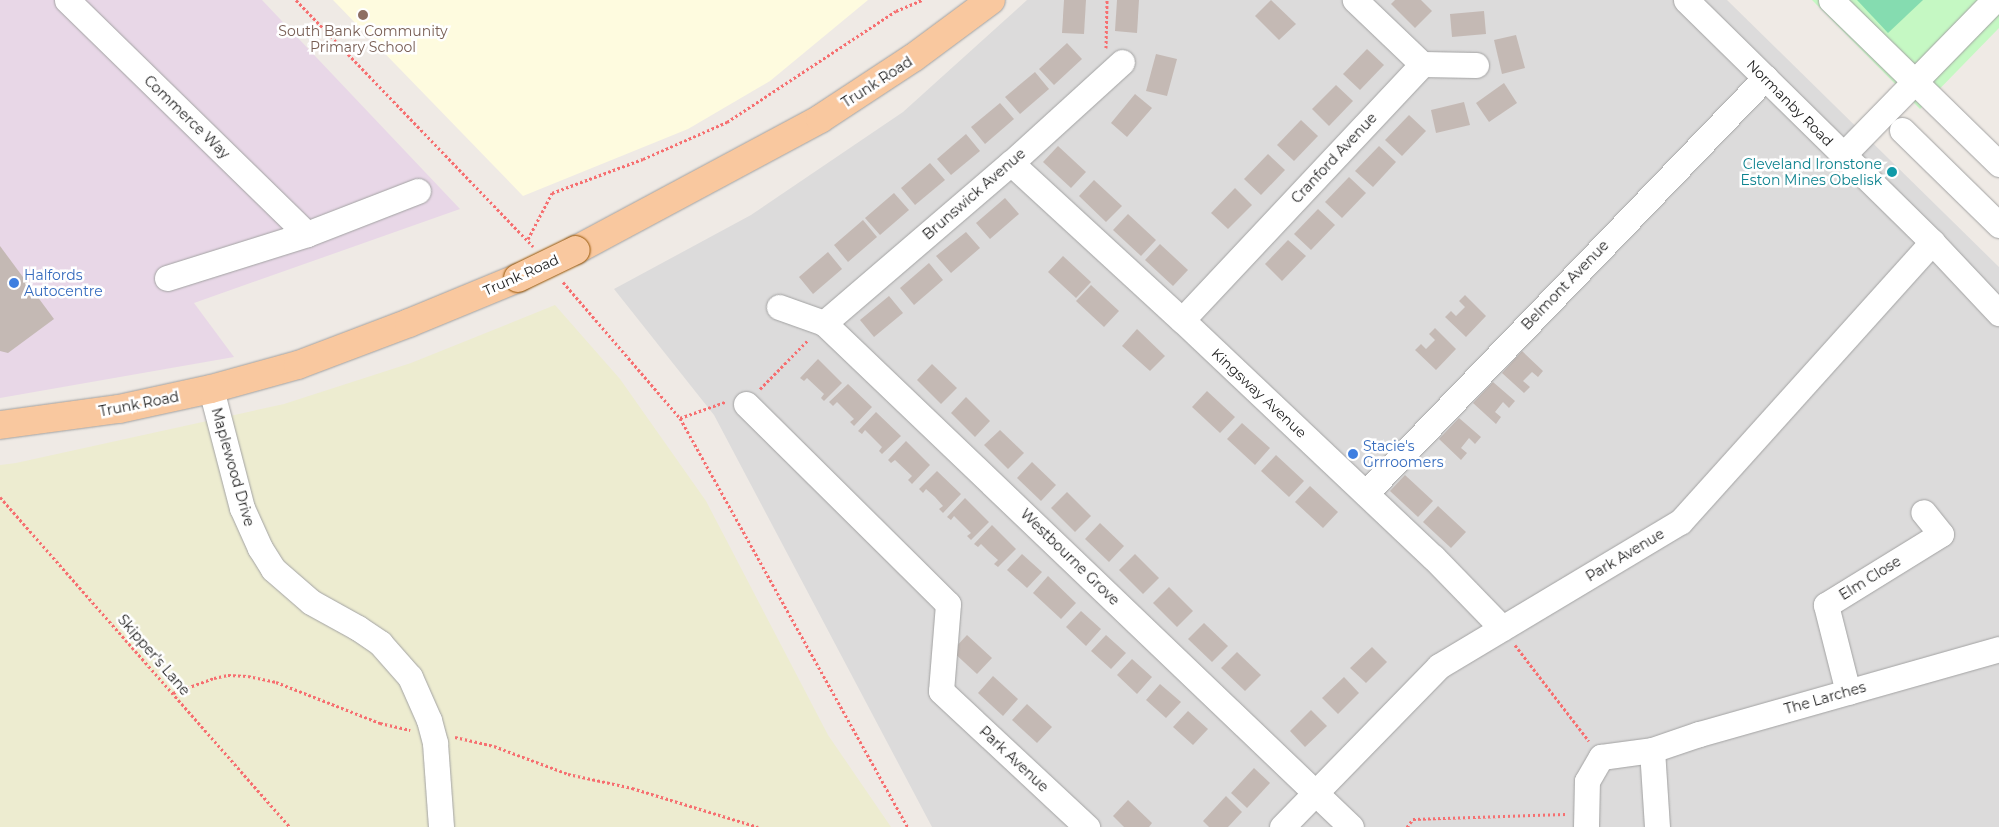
<!DOCTYPE html>
<html>
<head>
<meta charset="utf-8">
<style>
	body { margin:0 }
	#map { position:relative; width:1999px; height:827px; overflow:hidden; background:#efeae5; font-family:Montserrat,sans-serif }
	div>[style] { position:absolute }
	.residential>* { inset:0; background:#dcdbdb }
	.industrial>* { inset:0; background:#e8d7e7 }
	.education>* { inset:0; background:#fefbdf }
	.farmland>* { inset:0; background:#edecd0 }
	.park>* { inset:0; background:#c5f8c3 }
	.pitch>* { inset:0; background:#85dcb0 }
	.building>* { inset:0; background:#c4b9b4 }
	.path>* { height:3px; margin-top:-1.5px; transform-origin:0; background:repeating-linear-gradient(90deg,#f66f70 0 2.5px,transparent 0 5px) }
	.roads { filter:drop-shadow(0 0 1px #a2a2a2) drop-shadow(0 0 1px #a2a2a2) }
	.minor>* { height:25px; margin:-12.5px; padding:0 12.5px; transform-origin:12.5px; border-radius:12.5px; background:#fff }
	.major>* { height:28px; margin:-14px; padding:0 14px; transform-origin:14px; border-radius:14px; background:#f9c89f }
	.bridges { filter:drop-shadow(0 0 1px #955404) drop-shadow(0 0 1px #955404) }
	.major-bridge>* { height:28px; margin:-14px; padding:0 14px; transform-origin:14px; border-radius:14px; background:#f9c89f }
	.dots>* { width:14px; height:14px; translate:-50% -50%; box-sizing:border-box; border:2px solid #fff; border-radius:50% }
	span { translate:-50% -50%; white-space:nowrap; text-align:center; line-height:1.15; -webkit-text-stroke:5px #fff; paint-order:stroke }
	.education-label { font-size:14px; color:#785e54 }
	.street-label { font-size:14px; color:#1e1e1e }
	.culture-label { font-size:14px; color:#0d838f }
	.right { translate:-100% -50%; text-align:right }
	.shop-label { font-size:14px; color:#366cbe }
	.left { translate:0 -50%; text-align:left }
</style>
</head>
<body>
<div id="map">
	<div class="residential">
		<i style="clip-path:polygon(1027px 0,1727px 0,1999px 267px,1999px 827px,932px 827px,714px 415px,614px 289px,751px 215px,903px 112px)"></i>
	</div>
	<div class="industrial">
		<i style="clip-path:polygon(0 0,262px 0,460px 209px,194px 303px,234px 357px,0 398px)"></i>
	</div>
	<div class="education">
		<i style="clip-path:polygon(333px 0,868px 0,770px 81px,688px 129px,523px 196px)"></i>
	</div>
	<div class="farmland">
		<i style="clip-path:polygon(555px 305px,620px 379px,706px 501px,828px 735px,891px 827px,0 827px,0 465px,16px 463px,284px 404px,411px 363px)"></i>
	</div>
	<div class="park">
		<i style="clip-path:polygon(1812px 0,1999px 0,1999px 28px,1920px 109px)"></i>
	</div>
	<div class="pitch">
		<i style="clip-path:polygon(1857px 0,1923px 0,1888px 33px)"></i>
	</div>
	<div class="building">
		<i style="clip-path:polygon(1064px 0,1086px 0,1084px 34px,1062px 33px)"></i>
		<i style="clip-path:polygon(1117px 0,1139px 0,1137px 33px,1115px 31px)"></i>
		<i style="clip-path:polygon(1271px 0,1296px 24px,1279px 40px,1255px 16px)"></i>
		<i style="clip-path:polygon(1395px 0,1421px 0,1432px 11px,1415px 28px,1391px 4px)"></i>
		<i style="clip-path:polygon(1484px 11px,1486px 34px,1452px 37px,1450px 14px)"></i>
		<i style="clip-path:polygon(1516px 35px,1525px 68px,1502px 74px,1494px 40px)"></i>
		<i style="clip-path:polygon(1067px 43px,1082px 59px,1054px 85px,1039px 69px)"></i>
		<i style="clip-path:polygon(1367px 49px,1384px 65px,1360px 90px,1343px 74px)"></i>
		<i style="clip-path:polygon(1156px 54px,1177px 59px,1167px 96px,1146px 91px)"></i>
		<i style="clip-path:polygon(1035px 72px,1049px 89px,1020px 114px,1005px 97px)"></i>
		<i style="clip-path:polygon(1504px 83px,1517px 103px,1489px 122px,1476px 103px)"></i>
		<i style="clip-path:polygon(1336px 85px,1353px 101px,1329px 126px,1312px 109px)"></i>
		<i style="clip-path:polygon(1135px 94px,1152px 108px,1127px 137px,1111px 123px)"></i>
		<i style="clip-path:polygon(1464px 102px,1470px 125px,1436px 133px,1431px 110px)"></i>
		<i style="clip-path:polygon(1000px 103px,1014px 119px,985px 144px,971px 127px)"></i>
		<i style="clip-path:polygon(1409px 115px,1426px 131px,1402px 156px,1385px 140px)"></i>
		<i style="clip-path:polygon(1301px 120px,1318px 136px,1294px 161px,1277px 145px)"></i>
		<i style="clip-path:polygon(966px 134px,980px 151px,951px 175px,937px 159px)"></i>
		<i style="clip-path:polygon(1058px 146px,1086px 172px,1071px 188px,1043px 162px)"></i>
		<i style="clip-path:polygon(1379px 146px,1396px 162px,1373px 187px,1355px 171px)"></i>
		<i style="clip-path:polygon(1268px 154px,1285px 170px,1261px 195px,1244px 179px)"></i>
		<i style="clip-path:polygon(930px 163px,945px 180px,915px 205px,901px 188px)"></i>
		<i style="clip-path:polygon(1349px 177px,1366px 193px,1342px 218px,1325px 202px)"></i>
		<i style="clip-path:polygon(1094px 180px,1122px 206px,1106px 222px,1079px 196px)"></i>
		<i style="clip-path:polygon(1235px 188px,1252px 205px,1228px 229px,1211px 213px)"></i>
		<i style="clip-path:polygon(894px 193px,909px 210px,880px 235px,865px 218px)"></i>
		<i style="clip-path:polygon(1005px 198px,1019px 214px,990px 239px,976px 223px)"></i>
		<i style="clip-path:polygon(1318px 209px,1335px 225px,1311px 250px,1294px 234px)"></i>
		<i style="clip-path:polygon(1128px 214px,1156px 240px,1141px 256px,1113px 230px)"></i>
		<i style="clip-path:polygon(863px 220px,877px 237px,848px 262px,834px 245px)"></i>
		<i style="clip-path:polygon(966px 232px,980px 248px,951px 273px,936px 256px)"></i>
		<i style="clip-path:polygon(1288px 240px,1306px 256px,1282px 281px,1265px 264px)"></i>
		<i style="clip-path:polygon(1160px 244px,1188px 270px,1173px 286px,1145px 260px)"></i>
		<i style="clip-path:polygon(0 246px,54px 319px,8px 353px,0 351px)"></i>
		<i style="clip-path:polygon(828px 252px,842px 269px,813px 294px,799px 277px)"></i>
		<i style="clip-path:polygon(1063px 256px,1091px 282px,1076px 298px,1048px 272px)"></i>
		<i style="clip-path:polygon(929px 263px,943px 280px,914px 305px,900px 288px)"></i>
		<i style="clip-path:polygon(1091px 285px,1119px 311px,1104px 327px,1076px 301px)"></i>
		<i style="clip-path:polygon(1465px 295px,1486px 316px,1466px 337px,1445px 317px,1451px 311px,1456px 316px,1465px 307px,1459px 301px)"></i>
		<i style="clip-path:polygon(889px 296px,903px 313px,874px 337px,860px 320px)"></i>
		<i style="clip-path:polygon(1435px 328px,1456px 349px,1436px 370px,1415px 350px,1421px 344px,1426px 349px,1435px 340px,1429px 334px)"></i>
		<i style="clip-path:polygon(1137px 329px,1165px 356px,1150px 371px,1122px 346px)"></i>
		<i style="clip-path:polygon(1522px 351px,1543px 371px,1538px 377px,1532px 372px,1523px 381px,1530px 387px,1524px 393px,1502px 373px)"></i>
		<i style="clip-path:polygon(818px 359px,842px 383px,824px 401px,821px 398px,824px 394px,807px 378px,804px 381px,800px 378px)"></i>
		<i style="clip-path:polygon(932px 364px,957px 388px,941px 404px,917px 380px)"></i>
		<i style="clip-path:polygon(1493px 382px,1515px 401px,1509px 408px,1503px 402px,1495px 412px,1501px 417px,1496px 424px,1473px 403px)"></i>
		<i style="clip-path:polygon(848px 384px,872px 407px,854px 426px,850px 422px,854px 419px,837px 402px,833px 406px,829px 402px)"></i>
		<i style="clip-path:polygon(1207px 391px,1235px 417px,1220px 433px,1192px 407px)"></i>
		<i style="clip-path:polygon(966px 397px,990px 421px,975px 437px,951px 413px)"></i>
		<i style="clip-path:polygon(876px 412px,901px 436px,882px 454px,879px 451px,882px 447px,865px 430px,862px 434px,858px 431px)"></i>
		<i style="clip-path:polygon(1459px 418px,1481px 437px,1475px 444px,1469px 438px,1461px 448px,1467px 453px,1461px 460px,1439px 439px)"></i>
		<i style="clip-path:polygon(1242px 423px,1270px 448px,1255px 465px,1227px 439px)"></i>
		<i style="clip-path:polygon(1000px 430px,1024px 453px,1008px 469px,984px 445px)"></i>
		<i style="clip-path:polygon(906px 441px,930px 465px,912px 484px,908px 480px,912px 476px,895px 460px,891px 463px,888px 460px)"></i>
		<i style="clip-path:polygon(1276px 455px,1304px 481px,1289px 497px,1261px 471px)"></i>
		<i style="clip-path:polygon(1032px 462px,1056px 485px,1041px 501px,1017px 478px)"></i>
		<i style="clip-path:polygon(937px 471px,961px 494px,943px 513px,939px 509px,943px 506px,935px 497px,926px 489px,923px 493px,919px 489px)"></i>
		<i style="clip-path:polygon(1405px 475px,1433px 501px,1418px 517px,1390px 491px)"></i>
		<i style="clip-path:polygon(1310px 486px,1338px 512px,1323px 528px,1295px 502px)"></i>
		<i style="clip-path:polygon(1067px 492px,1091px 516px,1075px 532px,1051px 508px)"></i>
		<i style="clip-path:polygon(965px 498px,989px 522px,971px 540px,967px 536px,971px 533px,954px 516px,951px 520px,947px 517px)"></i>
		<i style="clip-path:polygon(1438px 506px,1466px 532px,1451px 548px,1423px 522px)"></i>
		<i style="clip-path:polygon(1100px 523px,1124px 546px,1109px 562px,1085px 539px)"></i>
		<i style="clip-path:polygon(992px 525px,1016px 549px,998px 567px,994px 564px,998px 560px,989px 552px,981px 544px,978px 547px,974px 544px)"></i>
		<i style="clip-path:polygon(1022px 554px,1042px 572px,1027px 588px,1007px 570px)"></i>
		<i style="clip-path:polygon(1135px 554px,1159px 578px,1143px 594px,1119px 570px)"></i>
		<i style="clip-path:polygon(1048px 576px,1076px 603px,1061px 619px,1033px 593px)"></i>
		<i style="clip-path:polygon(1169px 587px,1193px 611px,1177px 627px,1153px 603px)"></i>
		<i style="clip-path:polygon(1081px 611px,1101px 629px,1086px 646px,1066px 627px)"></i>
		<i style="clip-path:polygon(1204px 623px,1228px 646px,1212px 662px,1188px 639px)"></i>
		<i style="clip-path:polygon(967px 635px,992px 658px,977px 674px,952px 651px)"></i>
		<i style="clip-path:polygon(1106px 635px,1126px 653px,1111px 669px,1091px 651px)"></i>
		<i style="clip-path:polygon(1372px 647px,1387px 662px,1366px 683px,1350px 668px)"></i>
		<i style="clip-path:polygon(1237px 652px,1261px 675px,1245px 691px,1221px 668px)"></i>
		<i style="clip-path:polygon(1132px 659px,1152px 677px,1137px 694px,1117px 675px)"></i>
		<i style="clip-path:polygon(993px 676px,1018px 699px,1003px 716px,978px 693px)"></i>
		<i style="clip-path:polygon(1344px 677px,1359px 693px,1338px 714px,1322px 698px)"></i>
		<i style="clip-path:polygon(1160px 684px,1181px 702px,1166px 718px,1146px 700px)"></i>
		<i style="clip-path:polygon(1027px 704px,1052px 727px,1037px 743px,1012px 720px)"></i>
		<i style="clip-path:polygon(1311px 710px,1327px 726px,1305px 747px,1290px 731px)"></i>
		<i style="clip-path:polygon(1188px 711px,1208px 729px,1193px 745px,1173px 727px)"></i>
		<i style="clip-path:polygon(1254px 768px,1270px 783px,1247px 808px,1231px 793px)"></i>
		<i style="clip-path:polygon(1226px 796px,1242px 812px,1228px 827px,1209px 827px,1203px 821px)"></i>
		<i style="clip-path:polygon(1128px 800px,1152px 823px,1149px 827px,1124px 827px,1113px 816px)"></i>
	</div>
	<div class="path">
		<i style="left:296px;top:0;width:342px;rotate:46.1deg"></i>
		<i style="left:1106px;top:48px;width:48px;rotate:-88.8deg"></i>
		<i style="left:528px;top:239px;width:52px;rotate:-62.4deg"></i>
		<i style="left:552px;top:193px;width:97px;rotate:-20.5deg"></i>
		<i style="left:643px;top:159px;width:92px;rotate:-23.8deg"></i>
		<i style="left:727px;top:122px;width:202px;rotate:-33.3deg"></i>
		<i style="left:896px;top:11px;width:28px;rotate:-23deg"></i>
		<i style="left:563px;top:282px;width:179px;rotate:49.3deg"></i>
		<i style="left:680px;top:418px;width:468px;rotate:60.9deg"></i>
		<i style="left:760px;top:389px;width:69px;rotate:-45.6deg"></i>
		<i style="left:680px;top:418px;width:48px;rotate:-19.6deg"></i>
		<i style="left:0;top:497px;width:439px;rotate:48.7deg"></i>
		<i style="left:1515px;top:645px;width:121px;rotate:52.4deg"></i>
		<i style="left:173px;top:693px;width:44px;rotate:-20.1deg"></i>
		<i style="left:214px;top:678px;width:14px;rotate:-12deg"></i>
		<i style="left:228px;top:675px;width:20px;rotate:3deg"></i>
		<i style="left:248px;top:676px;width:29px;rotate:12deg"></i>
		<i style="left:276px;top:682px;width:112px;rotate:21.5deg"></i>
		<i style="left:380px;top:723px;width:31px;rotate:13deg"></i>
		<i style="left:455px;top:737px;width:40px;rotate:13deg"></i>
		<i style="left:494px;top:746px;width:79px;rotate:20.7deg"></i>
		<i style="left:568px;top:774px;width:66px;rotate:12.3deg"></i>
		<i style="left:632px;top:788px;width:132px;rotate:17.2deg"></i>
		<i style="left:1407px;top:827px;width:10px;rotate:-53deg"></i>
		<i style="left:1413px;top:819px;width:153px;rotate:-1.9deg"></i>
	</div>
	<div class="roads">
		<div class="minor">
			<i style="left:67px;top:0;width:335px;rotate:44.3deg"></i>
			<i style="left:1686px;top:0;width:345px;rotate:44.5deg"></i>
			<i style="left:1932px;top:242px;width:98px;rotate:46.7deg"></i>
			<i style="left:1831px;top:0;width:235px;rotate:44.3deg"></i>
			<i style="left:1422px;top:64px;width:54px;rotate:1.1deg"></i>
			<i style="left:1902px;top:130px;width:136px;rotate:44.4deg"></i>
			<i style="left:1843px;top:155px;width:216px;rotate:-45.7deg"></i>
			<i style="left:1011px;top:163px;width:232px;rotate:42.6deg"></i>
			<i style="left:1182px;top:320px;width:345px;rotate:43.4deg"></i>
			<i style="left:1433px;top:557px;width:99px;rotate:45.8deg"></i>
			<i style="left:167px;top:278px;width:147px;rotate:-17.4deg"></i>
			<i style="left:307px;top:234px;width:119px;rotate:-21.2deg"></i>
			<i style="left:779px;top:307px;width:48px;rotate:19.6deg"></i>
			<i style="left:824px;top:323px;width:729px;rotate:43.72deg"></i>
			<i style="left:1182px;top:320px;width:351px;rotate:-46.8deg"></i>
			<i style="left:1422px;top:64px;width:93px;rotate:-136.3deg"></i>
			<i style="left:824px;top:323px;width:246px;rotate:-40.6deg"></i>
			<i style="left:1011px;top:163px;width:150px;rotate:-42.3deg"></i>
			<i style="left:211px;top:389px;width:123px;rotate:75.4deg"></i>
			<i style="left:242px;top:508px;width:44px;rotate:65.8deg"></i>
			<i style="left:260px;top:548px;width:25px;rotate:58deg"></i>
			<i style="left:273px;top:569px;width:50px;rotate:41deg"></i>
			<i style="left:311px;top:602px;width:54px;rotate:29deg"></i>
			<i style="left:358px;top:628px;width:27px;rotate:34deg"></i>
			<i style="left:380px;top:643px;width:45px;rotate:48.6deg"></i>
			<i style="left:410px;top:677px;width:47px;rotate:66.2deg"></i>
			<i style="left:429px;top:720px;width:24px;rotate:75deg"></i>
			<i style="left:435px;top:743px;width:84px;rotate:85.9deg"></i>
			<i style="left:746px;top:404px;width:284px;rotate:44.7deg"></i>
			<i style="left:948px;top:604px;width:87px;rotate:94.6deg"></i>
			<i style="left:941px;top:691px;width:200px;rotate:43deg"></i>
			<i style="left:1366px;top:493px;width:576px;rotate:-46.13deg"></i>
			<i style="left:1848px;top:692px;width:90px;rotate:-104.2deg"></i>
			<i style="left:1826px;top:605px;width:135px;rotate:-31.7deg"></i>
			<i style="left:1941px;top:534px;width:28px;rotate:-129deg"></i>
			<i style="left:1282px;top:827px;width:225px;rotate:-45.7deg"></i>
			<i style="left:1439px;top:666px;width:281px;rotate:-30.9deg"></i>
			<i style="left:1680px;top:522px;width:377px;rotate:-48deg"></i>
			<i style="left:1586px;top:827px;width:46px;rotate:-88.8deg"></i>
			<i style="left:1587px;top:781px;width:28px;rotate:-60deg"></i>
			<i style="left:1601px;top:757px;width:51px;rotate:-7.8deg"></i>
			<i style="left:1657px;top:827px;width:77px;rotate:-93.7deg"></i>
			<i style="left:1652px;top:750px;width:50px;rotate:-18.8deg"></i>
			<i style="left:1699px;top:734px;width:312px;rotate:-15.8deg"></i>
		</div>
		<div class="major">
			<i style="left:576px;top:250px;width:277px;rotate:-28.2deg"></i>
			<i style="left:820px;top:119px;width:111px;rotate:-33.3deg"></i>
			<i style="left:913px;top:58px;width:97px;rotate:-36.6deg"></i>
			<i style="left:0;top:425px;width:120px;rotate:-7.7deg"></i>
			<i style="left:119px;top:409px;width:94px;rotate:-12.3deg"></i>
			<i style="left:211px;top:389px;width:90px;rotate:-15.4deg"></i>
			<i style="left:298px;top:365px;width:119px;rotate:-20.7deg"></i>
			<i style="left:409px;top:323px;width:118px;rotate:-22.4deg"></i>
		</div>
	</div>
	<div class="bridges">
		<div class="major-bridge">
			<i style="left:518px;top:278px;width:64px;rotate:-25.8deg"></i>
		</div>
	</div>
	<div class="dots">
		<i style="left:363px;top:15px;background:#8d6e63"></i>
		<i style="left:1892px;top:172px;background:#0f9aa8"></i>
		<i style="left:14px;top:283px;background:#3f7fe0"></i>
		<i style="left:1353px;top:454px;background:#3f7fe0"></i>
	</div>
	<div class="education-label">
		<span style="left:363px;top:39px">South Bank Community<br>Primary School</span>
	</div>
	<div class="street-label">
		<span style="left:877px;top:82px;rotate:-33deg">Trunk Road</span>
		<span style="left:1790px;top:103px;rotate:45deg">Normanby Road</span>
		<span style="left:187px;top:117px;rotate:44deg">Commerce Way</span>
		<span style="left:1334px;top:158px;rotate:-47deg">Cranford Avenue</span>
		<span style="left:974px;top:194px;rotate:-41deg">Brunswick Avenue</span>
		<span style="left:521px;top:275px;rotate:-24deg">Trunk Road</span>
		<span style="left:1565px;top:285px;rotate:-46deg">Belmont Avenue</span>
		<span style="left:1259px;top:393px;rotate:43deg">Kingsway Avenue</span>
		<span style="left:139px;top:404px;rotate:-11deg">Trunk Road</span>
		<span style="left:233px;top:467px;rotate:74deg">Maplewood Drive</span>
		<span style="left:1625px;top:555px;rotate:-31deg">Park Avenue</span>
		<span style="left:1070px;top:557px;rotate:44deg">Westbourne Grove</span>
		<span style="left:1870px;top:578px;rotate:-32deg">Elm Close</span>
		<span style="left:154px;top:655px;rotate:49deg">Skipper's Lane</span>
		<span style="left:1825px;top:698px;rotate:-16deg">The Larches</span>
		<span style="left:1014px;top:759px;rotate:43deg">Park Avenue</span>
	</div>
	<div class="culture-label">
		<span class="right" style="left:1882px;top:172px">Cleveland Ironstone<br>Eston Mines Obelisk</span>
	</div>
	<div class="shop-label">
		<span class="left" style="left:24px;top:283px">Halfords<br>Autocentre</span>
		<span class="left" style="left:1363px;top:454px">Stacie's<br>Grrroomers</span>
	</div>
</div>
</body>
</html>
